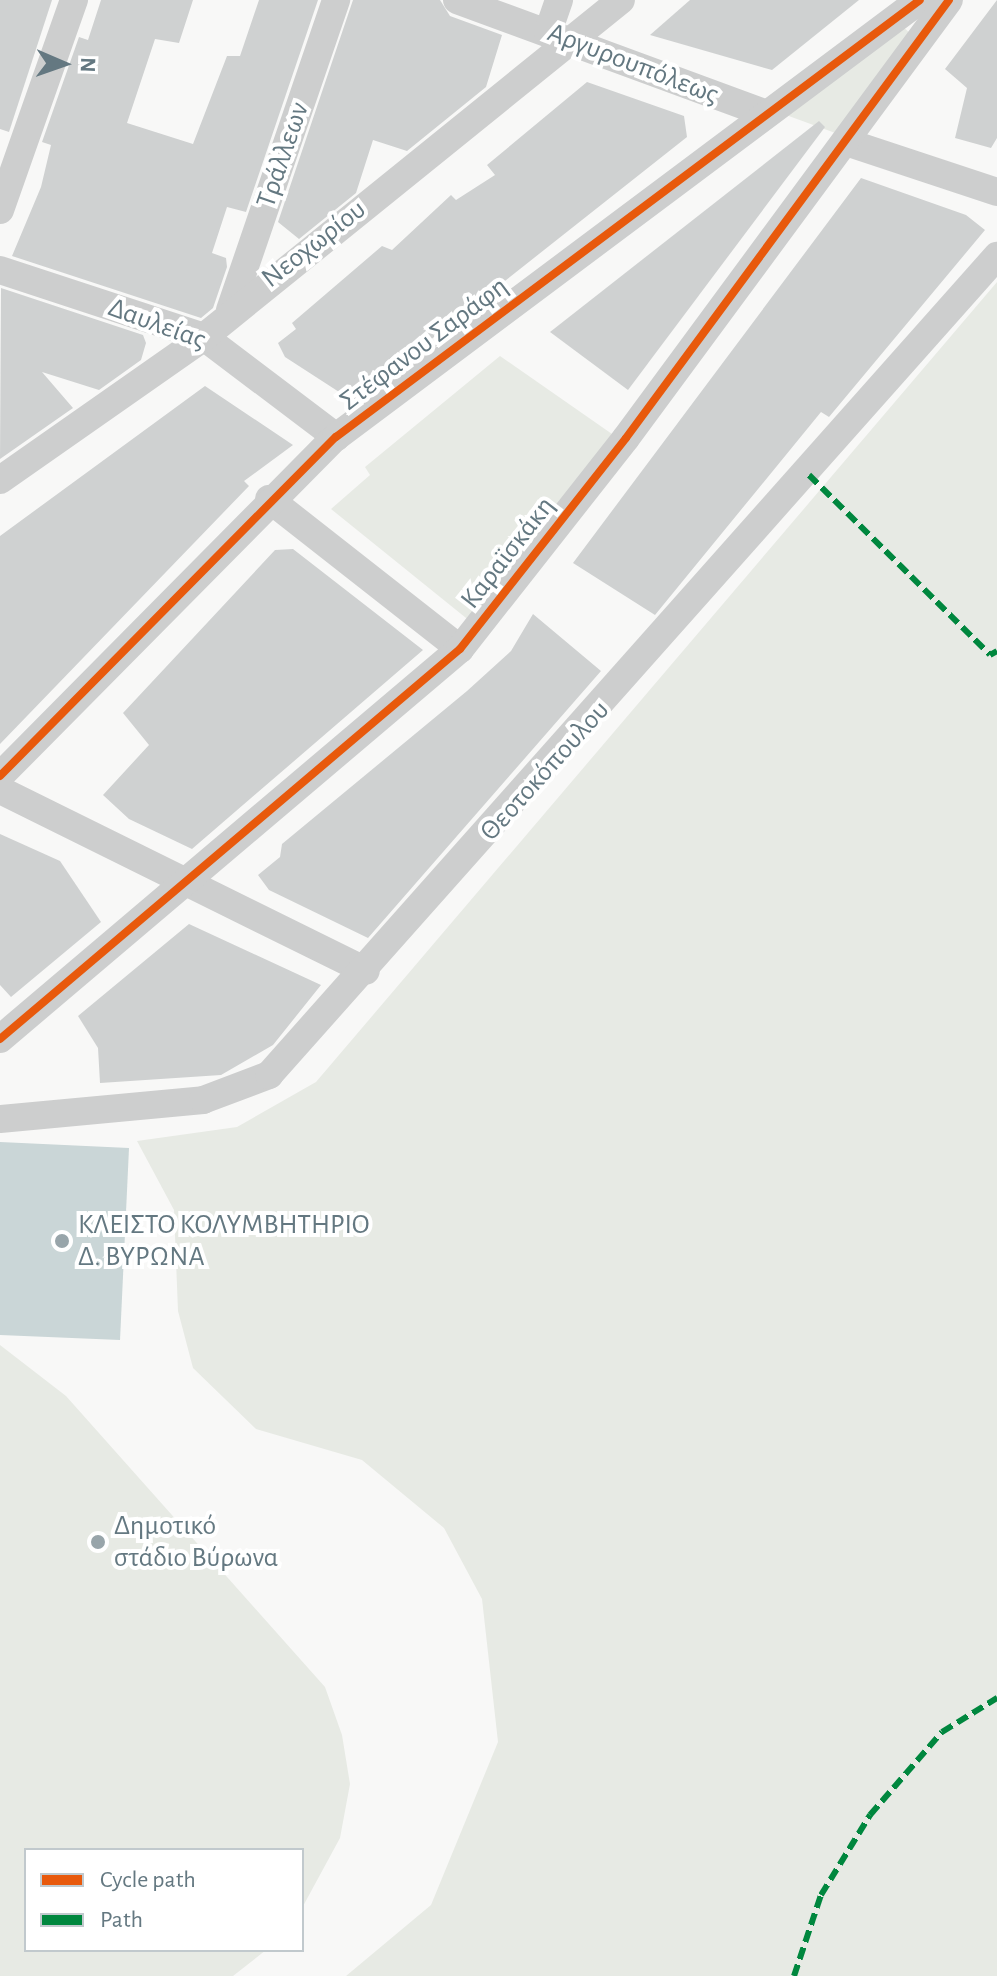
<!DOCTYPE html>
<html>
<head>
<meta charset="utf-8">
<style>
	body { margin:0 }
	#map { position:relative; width:997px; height:1976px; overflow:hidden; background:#f8f8f7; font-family:"Alegreya Sans",sans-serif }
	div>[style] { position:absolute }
	.green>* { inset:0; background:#e7eae4 }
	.water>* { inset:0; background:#cad6d7 }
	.building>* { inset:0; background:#cfd1d1 }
	.minor>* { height:28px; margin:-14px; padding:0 14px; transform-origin:14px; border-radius:14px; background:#cdcece }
	.quiet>* { height:6px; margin-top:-3px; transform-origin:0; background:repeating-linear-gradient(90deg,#00873e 0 12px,transparent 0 18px) }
	.cycleway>* { height:8px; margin:-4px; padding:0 4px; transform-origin:4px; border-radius:4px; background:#e8590c }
	.dots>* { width:22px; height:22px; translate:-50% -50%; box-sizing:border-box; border:4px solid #fff; border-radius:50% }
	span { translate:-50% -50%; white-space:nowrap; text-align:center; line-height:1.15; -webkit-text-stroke:8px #fff; paint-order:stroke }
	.street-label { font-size:28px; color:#647881 }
	.poi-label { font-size:28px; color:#647881 }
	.left { translate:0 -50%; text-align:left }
	.legend { position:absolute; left:24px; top:1848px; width:280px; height:104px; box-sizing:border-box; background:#fff; border:2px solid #c1c9cd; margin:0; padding:10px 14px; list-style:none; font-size:24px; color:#647881 }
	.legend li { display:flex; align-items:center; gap:16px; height:40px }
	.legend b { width:40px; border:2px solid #c1c9cd }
	.north { position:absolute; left:24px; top:24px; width:80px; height:80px; -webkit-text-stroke:6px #fff; paint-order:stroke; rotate:92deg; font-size:22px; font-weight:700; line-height:32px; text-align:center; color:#647881 }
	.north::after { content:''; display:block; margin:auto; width:28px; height:36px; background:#647881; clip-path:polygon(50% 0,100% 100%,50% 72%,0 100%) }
</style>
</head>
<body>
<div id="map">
	<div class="green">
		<i style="clip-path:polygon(900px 24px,912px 35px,838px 134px,786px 115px)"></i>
		<i style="clip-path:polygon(997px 282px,997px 1976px,346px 1976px,431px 1905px,498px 1742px,482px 1599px,444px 1528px,362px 1460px,256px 1429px,193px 1368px,178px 1311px,174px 1210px,137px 1141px,237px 1127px,316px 1082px)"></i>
		<i style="clip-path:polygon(500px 356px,612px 434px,471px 622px,331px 509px,370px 475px,365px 467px)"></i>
		<i style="clip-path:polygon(0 1345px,66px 1396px,325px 1687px,342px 1735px,350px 1784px,340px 1838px,302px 1908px,302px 1850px,26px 1850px,26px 1950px,266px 1950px,233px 1976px,0 1976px)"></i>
	</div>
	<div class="water">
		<i style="clip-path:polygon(0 1142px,129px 1148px,120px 1340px,0 1335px)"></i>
	</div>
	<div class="building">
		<i style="clip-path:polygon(0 0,52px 0,9px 132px,0 129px)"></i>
		<i style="clip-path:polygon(101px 0,193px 0,179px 43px,155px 39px,127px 123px,193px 144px,227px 56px,240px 56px,259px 0,318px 0,246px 212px,227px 207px,212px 253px,226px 258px,227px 267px,213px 308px,201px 318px,12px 256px,41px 187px,51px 145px,42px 142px,79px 37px,88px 40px)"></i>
		<i style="clip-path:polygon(353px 0,440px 0,450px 16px,502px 35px,486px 87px,407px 151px,373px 140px,356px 193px,299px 239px,278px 222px)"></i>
		<i style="clip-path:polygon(690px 0,859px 0,772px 70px,650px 35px)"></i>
		<i style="clip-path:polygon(997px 0,997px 138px,991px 148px,955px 138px,967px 88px,945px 69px)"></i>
		<i style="clip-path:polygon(587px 82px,684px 116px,687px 137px,353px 401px,285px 357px,278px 343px,296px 329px,292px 323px,382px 246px,392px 250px,451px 195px,456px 200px,495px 175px,487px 165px)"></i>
		<i style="clip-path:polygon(819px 121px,825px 127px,628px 390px,550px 332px)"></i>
		<i style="clip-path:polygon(861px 178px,966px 215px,985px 230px,829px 417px,821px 412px,655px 615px,573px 563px)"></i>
		<i style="clip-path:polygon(1px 288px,143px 335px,146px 343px,141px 360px,99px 390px,42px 372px,73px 408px,0 459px)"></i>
		<i style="clip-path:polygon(205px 386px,293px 445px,244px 481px,249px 486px,0 744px,0 536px)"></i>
		<i style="clip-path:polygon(293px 549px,423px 650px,192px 849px,129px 819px,103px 795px,149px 745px,123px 713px,275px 550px)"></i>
		<i style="clip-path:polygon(533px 614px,601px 671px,368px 938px,269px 890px,258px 875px,280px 857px,282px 844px,467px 691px,511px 651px)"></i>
		<i style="clip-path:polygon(0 834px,60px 861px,101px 922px,11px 997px,0 985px)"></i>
		<i style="clip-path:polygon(189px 924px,321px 985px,273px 1045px,221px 1075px,100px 1083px,98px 1048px,78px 1016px)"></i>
	</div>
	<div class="minor">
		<i style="left:457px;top:0;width:327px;rotate:20.2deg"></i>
		<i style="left:548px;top:32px;width:34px;rotate:-71deg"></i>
		<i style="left:846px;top:142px;width:159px;rotate:18.3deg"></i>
		<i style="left:0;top:210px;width:223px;rotate:-70.6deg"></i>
		<i style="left:0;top:270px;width:215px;rotate:18.2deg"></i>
		<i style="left:204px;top:337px;width:166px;rotate:37.1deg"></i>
		<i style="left:230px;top:310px;width:328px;rotate:-71.1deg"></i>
		<i style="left:0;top:480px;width:249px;rotate:-35deg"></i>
		<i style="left:204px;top:337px;width:536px;rotate:-38.94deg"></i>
		<i style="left:269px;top:499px;width:243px;rotate:38.1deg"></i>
		<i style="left:0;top:776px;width:477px;rotate:-45.3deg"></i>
		<i style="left:336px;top:437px;width:729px;rotate:-36.81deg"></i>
		<i style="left:0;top:790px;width:408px;rotate:26.3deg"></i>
		<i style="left:0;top:1039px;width:603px;rotate:-40.29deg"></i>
		<i style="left:460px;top:649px;width:268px;rotate:-51.8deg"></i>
		<i style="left:626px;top:438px;width:544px;rotate:-53.59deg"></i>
		<i style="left:0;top:1119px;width:204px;rotate:-5.3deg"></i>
		<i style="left:203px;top:1100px;width:71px;rotate:-20.7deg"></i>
		<i style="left:269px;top:1075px;width:1096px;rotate:-48.37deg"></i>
	</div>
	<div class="quiet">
		<i style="left:809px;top:475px;width:255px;rotate:44.8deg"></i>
		<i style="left:990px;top:655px;width:8px;rotate:-30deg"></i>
		<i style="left:794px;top:1976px;width:85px;rotate:-71.6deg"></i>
		<i style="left:821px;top:1895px;width:94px;rotate:-58.5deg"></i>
		<i style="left:870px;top:1815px;width:110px;rotate:-49.1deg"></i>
		<i style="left:942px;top:1732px;width:65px;rotate:-31.7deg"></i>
	</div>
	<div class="cycleway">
		<i style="left:0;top:776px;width:477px;rotate:-45.3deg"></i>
		<i style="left:336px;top:437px;width:729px;rotate:-36.81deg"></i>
		<i style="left:0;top:1039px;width:603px;rotate:-40.29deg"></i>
		<i style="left:460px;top:649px;width:268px;rotate:-51.8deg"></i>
		<i style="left:626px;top:438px;width:544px;rotate:-53.59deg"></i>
	</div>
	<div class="dots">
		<i style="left:62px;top:1241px;background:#98a5aa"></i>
		<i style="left:98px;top:1542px;background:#98a5aa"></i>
	</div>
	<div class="street-label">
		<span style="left:633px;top:64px;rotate:21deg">Αργυρουπόλεως</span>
		<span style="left:283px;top:155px;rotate:-71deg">Τράλλεων</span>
		<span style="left:314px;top:244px;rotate:-38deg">Νεοχωρίου</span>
		<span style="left:157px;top:324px;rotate:20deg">Δαυλείας</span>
		<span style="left:424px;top:344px;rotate:-37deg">Στέφανου Σαράφη</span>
		<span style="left:508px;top:553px;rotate:-52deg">Καραϊσκάκη</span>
		<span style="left:545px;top:771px;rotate:-48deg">Θεοτοκόπουλου</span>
	</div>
	<div class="poi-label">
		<span class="left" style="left:78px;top:1241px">ΚΛΕΙΣΤΟ ΚΟΛΥΜΒΗΤΗΡΙΟ<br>Δ. ΒΥΡΩΝΑ</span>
		<span class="left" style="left:114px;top:1542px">Δημοτικό<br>στάδιο Βύρωνα</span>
	</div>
	<ul class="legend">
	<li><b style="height:10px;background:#e8590c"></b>Cycle path</li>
	<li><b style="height:10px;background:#00873e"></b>Path</li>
	</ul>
	<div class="north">N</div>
</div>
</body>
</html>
